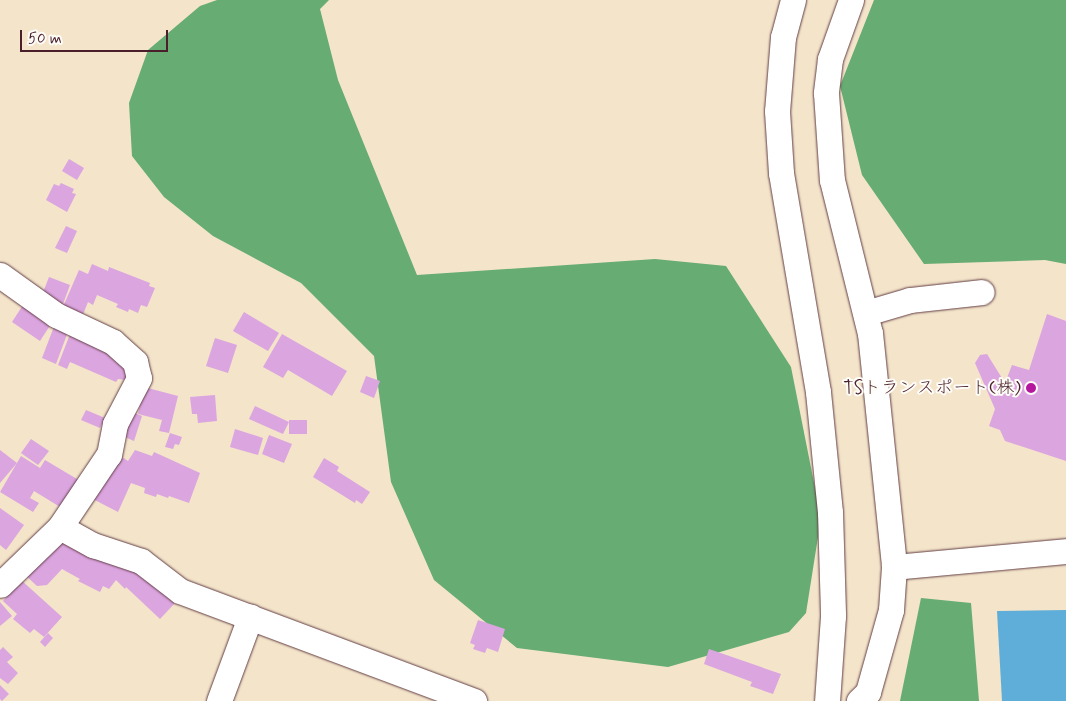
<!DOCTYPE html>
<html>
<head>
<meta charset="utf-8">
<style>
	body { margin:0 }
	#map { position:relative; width:1066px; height:701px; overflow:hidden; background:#f3e4ca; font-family:Mynerve,"Klee One",sans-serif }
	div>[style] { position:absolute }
	.forest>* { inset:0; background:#66ac73 }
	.water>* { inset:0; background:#5faed9 }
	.building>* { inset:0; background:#dba5e0 }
	.roads { filter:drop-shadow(0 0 1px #633d43) drop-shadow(0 0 1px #633d43) }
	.minor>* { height:25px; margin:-12.5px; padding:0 12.5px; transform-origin:12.5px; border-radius:12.5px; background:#fff }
	.dots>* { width:14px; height:14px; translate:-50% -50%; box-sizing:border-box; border:2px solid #fdfcf7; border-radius:50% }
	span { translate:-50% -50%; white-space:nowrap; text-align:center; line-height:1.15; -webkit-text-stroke:4px #fdfcf7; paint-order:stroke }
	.poi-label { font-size:18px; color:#4a1f2b }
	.right { translate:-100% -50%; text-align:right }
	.scale { position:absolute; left:20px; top:30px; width:148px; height:22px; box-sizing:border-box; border:2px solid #4a1f2b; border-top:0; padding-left:6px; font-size:15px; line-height:18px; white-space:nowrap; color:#4a1f2b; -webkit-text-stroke:4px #fdfcf7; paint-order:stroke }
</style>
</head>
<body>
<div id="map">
	<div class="forest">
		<i style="clip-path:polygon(217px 0,329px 0,320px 9px,338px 80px,417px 275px,655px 259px,726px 266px,791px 367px,821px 518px,806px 613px,789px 632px,668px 667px,517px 648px,434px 580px,391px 482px,374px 356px,301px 283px,213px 236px,164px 197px,132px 156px,129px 103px,148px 50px,200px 6px)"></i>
		<i style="clip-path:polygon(874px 0,1066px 0,1066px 264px,1045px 260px,924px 264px,862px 175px,840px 86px)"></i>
		<i style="clip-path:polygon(921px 598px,971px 603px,979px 701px,900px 701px)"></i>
	</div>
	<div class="water">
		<i style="clip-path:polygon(1066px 610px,1066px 701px,1002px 701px,997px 611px)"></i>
	</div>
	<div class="building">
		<i style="clip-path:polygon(69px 159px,84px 168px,77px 180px,62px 171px)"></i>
		<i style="clip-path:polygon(61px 183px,74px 189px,72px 193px,76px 194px,67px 212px,46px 200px,54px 184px,59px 186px)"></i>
		<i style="clip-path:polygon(66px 226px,77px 231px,67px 253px,55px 248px)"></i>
		<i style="clip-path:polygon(92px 264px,108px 271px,109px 267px,150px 283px,149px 286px,155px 288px,147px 307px,141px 305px,138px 313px,129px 309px,128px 312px,116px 307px,118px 304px,97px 295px,93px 305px,88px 302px,82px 317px,62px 309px,79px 270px,88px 274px)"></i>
		<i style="clip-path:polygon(49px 277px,70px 285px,63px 304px,42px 295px)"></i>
		<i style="clip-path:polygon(23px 305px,51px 324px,40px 341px,12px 322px)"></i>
		<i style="clip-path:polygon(244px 312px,279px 333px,268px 351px,233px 331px)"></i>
		<i style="clip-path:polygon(1047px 314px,1066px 321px,1066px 461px,1005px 441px,1000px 430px,989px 426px,995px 409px,975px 363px,980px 355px,987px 354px,1005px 383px,1012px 365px,1029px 370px)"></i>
		<i style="clip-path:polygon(55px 324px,69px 329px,56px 364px,42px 358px)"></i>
		<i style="clip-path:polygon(72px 329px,129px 364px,127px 380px,118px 379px,116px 382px,70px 362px,67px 369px,58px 365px)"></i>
		<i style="clip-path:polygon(282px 334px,347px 371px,332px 396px,288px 370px,283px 378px,263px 367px)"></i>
		<i style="clip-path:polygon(215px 338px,237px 345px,228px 373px,206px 366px)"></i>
		<i style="clip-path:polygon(366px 376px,380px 381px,374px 398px,360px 392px)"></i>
		<i style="clip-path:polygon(144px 387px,178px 396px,169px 433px,159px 431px,162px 420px,138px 414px)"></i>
		<i style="clip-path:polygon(215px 395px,217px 421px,198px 423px,197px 414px,192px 414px,190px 397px)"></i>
		<i style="clip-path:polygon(255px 406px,289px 422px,283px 434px,249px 419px)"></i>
		<i style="clip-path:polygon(86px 410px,105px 418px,100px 428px,81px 420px)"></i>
		<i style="clip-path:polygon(129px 411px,142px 416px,134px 441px,120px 435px)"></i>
		<i style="clip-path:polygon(289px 420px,307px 420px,307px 434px,289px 434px)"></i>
		<i style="clip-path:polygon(235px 429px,263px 438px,258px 455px,230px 447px)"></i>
		<i style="clip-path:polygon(170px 433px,182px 437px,179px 445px,175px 444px,173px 449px,165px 447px)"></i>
		<i style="clip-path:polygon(269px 435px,292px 444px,284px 463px,262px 454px)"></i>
		<i style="clip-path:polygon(31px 439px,49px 451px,38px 465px,21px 453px)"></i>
		<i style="clip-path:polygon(0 450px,17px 463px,0 483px)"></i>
		<i style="clip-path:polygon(135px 450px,152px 456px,154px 452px,200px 473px,189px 503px,169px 496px,168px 498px,157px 494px,156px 497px,144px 493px,145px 488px,131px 483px,118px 512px,89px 497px,116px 453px,128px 461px)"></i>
		<i style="clip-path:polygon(21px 456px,40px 468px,45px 460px,82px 482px,65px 510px,34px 491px,30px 498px,39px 503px,33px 512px,0 492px)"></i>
		<i style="clip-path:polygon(324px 458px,339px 467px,337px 471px,370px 492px,362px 504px,356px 500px,355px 503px,313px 477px)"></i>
		<i style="clip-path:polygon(0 508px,24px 525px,6px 550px,0 545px)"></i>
		<i style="clip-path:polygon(59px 534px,137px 565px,175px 603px,160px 619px,126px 587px,125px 589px,116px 580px,109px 589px,103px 586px,100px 592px,78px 581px,80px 579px,62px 569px,47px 585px,37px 586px,23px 573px)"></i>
		<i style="clip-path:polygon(21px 580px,62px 617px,44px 637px,34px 629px,30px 633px,13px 619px,17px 614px,3px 601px)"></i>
		<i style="clip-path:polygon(0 602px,12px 616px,0 626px)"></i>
		<i style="clip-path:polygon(478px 620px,505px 629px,498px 652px,487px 648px,485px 653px,473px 649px,475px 645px,470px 643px)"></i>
		<i style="clip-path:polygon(48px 633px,53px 638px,45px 647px,40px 642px)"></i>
		<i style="clip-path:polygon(3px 647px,13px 657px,7px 662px,18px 673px,8px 684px,0 678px,0 650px)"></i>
		<i style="clip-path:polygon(709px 649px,781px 674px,773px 694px,750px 686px,752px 682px,704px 664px)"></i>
		<i style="clip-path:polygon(0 685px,9px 694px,2px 701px,0 699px)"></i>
	</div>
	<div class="roads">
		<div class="minor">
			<i style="left:793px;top:0;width:38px;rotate:105deg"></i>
			<i style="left:783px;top:37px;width:74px;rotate:94.6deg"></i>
			<i style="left:777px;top:111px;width:62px;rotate:86.3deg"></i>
			<i style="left:781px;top:173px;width:222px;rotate:80.4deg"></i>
			<i style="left:818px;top:392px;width:121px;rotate:84.3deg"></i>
			<i style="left:830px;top:512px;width:104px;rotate:88.3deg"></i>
			<i style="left:833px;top:616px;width:85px;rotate:94deg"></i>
			<i style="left:851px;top:0;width:63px;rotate:109.6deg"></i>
			<i style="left:830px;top:59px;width:34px;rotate:97deg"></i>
			<i style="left:826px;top:93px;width:87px;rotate:86.1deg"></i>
			<i style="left:832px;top:180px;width:158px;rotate:76.1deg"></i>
			<i style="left:870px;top:333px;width:235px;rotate:84.1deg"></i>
			<i style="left:894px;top:567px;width:43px;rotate:94deg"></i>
			<i style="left:891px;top:610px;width:85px;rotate:105.7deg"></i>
			<i style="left:868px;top:692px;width:13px;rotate:135deg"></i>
			<i style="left:0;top:275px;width:69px;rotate:35.5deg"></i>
			<i style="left:56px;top:315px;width:63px;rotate:25.3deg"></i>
			<i style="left:113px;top:342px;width:30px;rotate:42deg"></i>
			<i style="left:135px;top:362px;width:16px;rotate:76deg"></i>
			<i style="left:139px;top:378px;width:52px;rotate:117.6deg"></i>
			<i style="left:115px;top:424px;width:31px;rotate:101deg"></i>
			<i style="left:109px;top:454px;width:88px;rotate:123.9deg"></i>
			<i style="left:60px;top:527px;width:83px;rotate:136deg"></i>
			<i style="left:866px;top:313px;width:46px;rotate:-16.5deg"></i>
			<i style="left:910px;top:300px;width:72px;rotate:-6.3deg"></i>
			<i style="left:60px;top:527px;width:38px;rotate:29deg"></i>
			<i style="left:93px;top:545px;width:51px;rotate:18.4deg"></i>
			<i style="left:141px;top:561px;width:49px;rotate:37.6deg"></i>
			<i style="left:180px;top:591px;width:314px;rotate:20.5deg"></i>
			<i style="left:894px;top:567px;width:173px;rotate:-5.3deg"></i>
			<i style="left:219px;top:701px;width:90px;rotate:-69.7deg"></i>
		</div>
	</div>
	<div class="dots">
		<i style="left:1031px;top:388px;background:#b5179e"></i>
	</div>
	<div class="poi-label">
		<span class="right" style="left:1021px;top:388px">TSトランスポート(株)</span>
	</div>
	<div class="scale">50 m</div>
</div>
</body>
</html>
